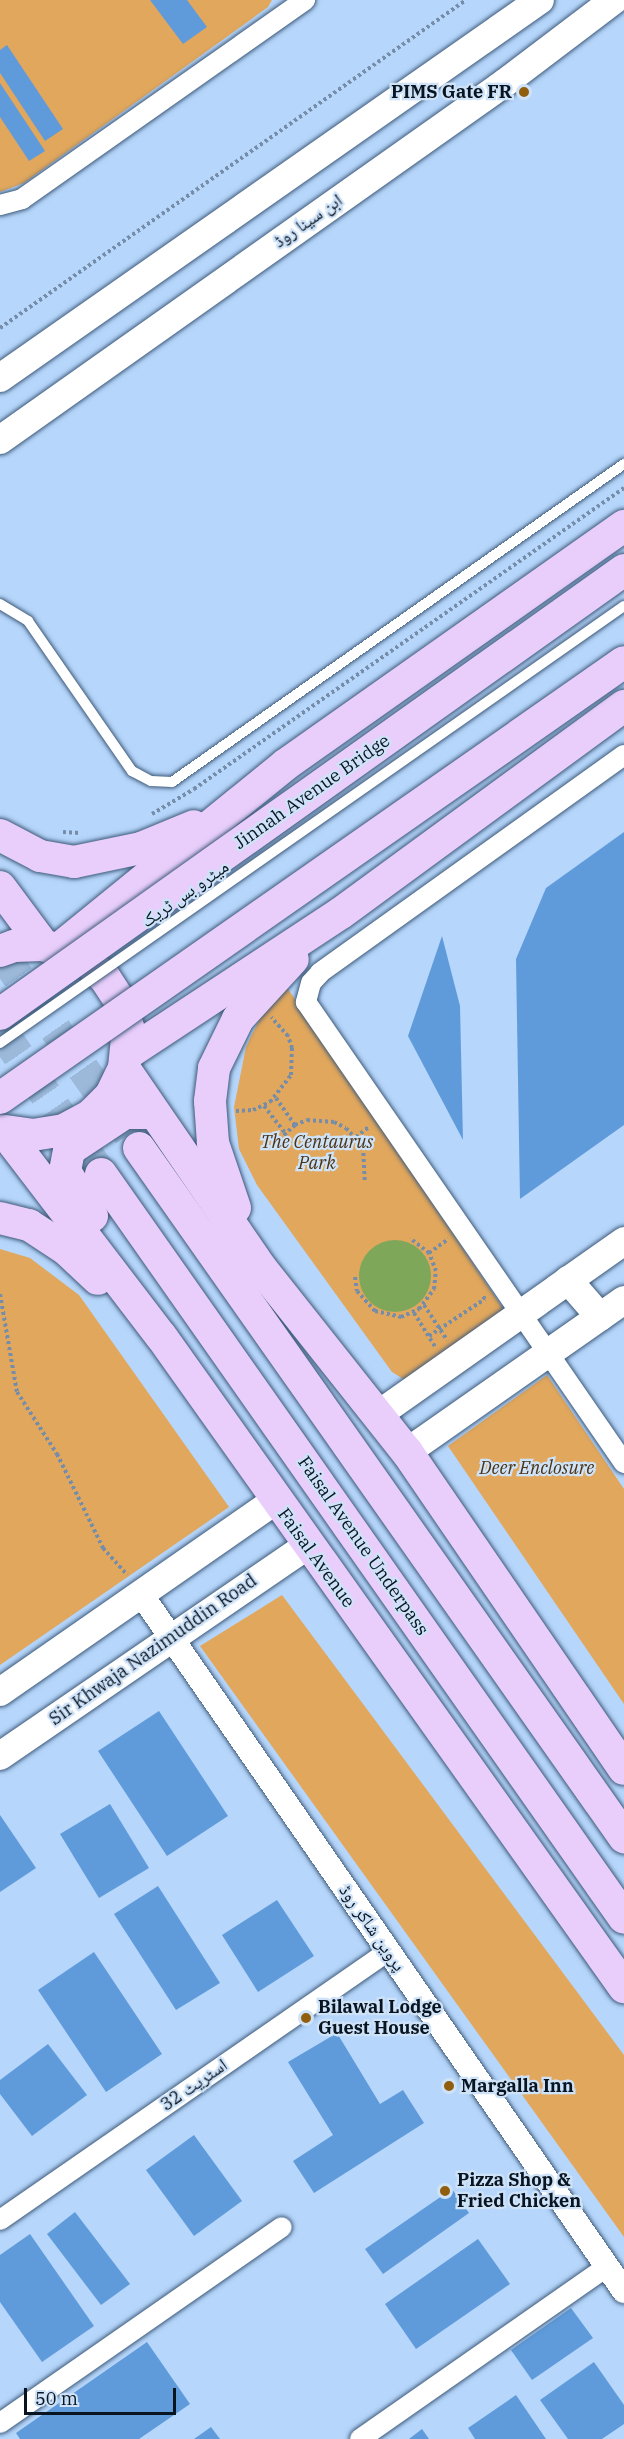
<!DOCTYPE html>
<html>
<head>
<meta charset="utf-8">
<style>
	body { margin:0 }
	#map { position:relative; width:624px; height:2439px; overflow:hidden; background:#b6d6fb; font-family:"IBM Plex Serif","Noto Naskh Arabic",serif }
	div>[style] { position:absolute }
	.green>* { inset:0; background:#e1a75d }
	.water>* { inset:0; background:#7fa75a }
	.round { border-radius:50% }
	.building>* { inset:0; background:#5f9bdb }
	.primary-tunnel>* { height:32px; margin-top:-16px; transform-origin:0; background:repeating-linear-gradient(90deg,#9cb9da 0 32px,transparent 0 48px) }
	.path>* { height:4px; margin-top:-2px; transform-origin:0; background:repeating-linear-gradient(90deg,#758da9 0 3px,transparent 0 6px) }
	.roads { filter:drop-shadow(0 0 2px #3e5a7a) drop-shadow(0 0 2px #3e5a7a) }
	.service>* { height:10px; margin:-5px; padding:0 5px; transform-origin:5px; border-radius:5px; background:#fff }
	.minor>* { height:20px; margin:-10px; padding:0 10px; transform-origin:10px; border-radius:10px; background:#fff }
	.tertiary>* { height:24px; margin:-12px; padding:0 12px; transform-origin:12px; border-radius:12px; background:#fff }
	.secondary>* { height:28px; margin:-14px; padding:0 14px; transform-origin:14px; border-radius:14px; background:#fff }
	.primary>* { height:32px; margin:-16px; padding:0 16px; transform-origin:16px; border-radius:16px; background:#e9cefb }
	.bridges { filter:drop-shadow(0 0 2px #3e5a7a) drop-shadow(0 0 2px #3e5a7a) }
	.service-bridge>* { height:10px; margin:-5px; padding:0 5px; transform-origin:5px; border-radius:5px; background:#fff }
	.primary-bridge>* { height:32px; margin:-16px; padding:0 16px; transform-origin:16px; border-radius:16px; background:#e9cefb }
	.dots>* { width:16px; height:16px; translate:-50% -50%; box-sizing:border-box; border:3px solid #cee2f8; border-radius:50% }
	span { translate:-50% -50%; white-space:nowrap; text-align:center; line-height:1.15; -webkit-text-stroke:4.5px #cee2f8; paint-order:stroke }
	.poi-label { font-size:18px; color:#091421; font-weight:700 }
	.right { translate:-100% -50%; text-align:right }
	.left { translate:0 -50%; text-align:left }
	.street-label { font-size:18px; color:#091421 }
	.park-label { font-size:18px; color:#4b3313; font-style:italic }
	.scale { position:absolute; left:24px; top:2388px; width:152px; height:27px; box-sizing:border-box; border:3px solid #091421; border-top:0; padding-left:8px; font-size:18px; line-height:21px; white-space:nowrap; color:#091421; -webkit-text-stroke:4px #cee2f8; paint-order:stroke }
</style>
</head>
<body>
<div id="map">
	<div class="green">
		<i style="clip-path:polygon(0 0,272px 0,268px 7px,24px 183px,0 192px)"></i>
		<i style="clip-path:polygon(286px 986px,509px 1317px,405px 1380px,392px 1372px,257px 1185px,239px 1149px,234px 1107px,246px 1047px,261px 1016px)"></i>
		<i style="clip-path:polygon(0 1249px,30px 1258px,79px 1295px,229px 1507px,0 1665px)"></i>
		<i style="clip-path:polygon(547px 1375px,624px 1489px,624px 1704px,448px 1446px)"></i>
		<i style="clip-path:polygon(282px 1595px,624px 2055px,624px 2237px,200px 1646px)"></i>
	</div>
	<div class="water">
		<i class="round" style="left:359px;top:1240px;width:72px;height:72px"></i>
	</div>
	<div class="building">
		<i style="clip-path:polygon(150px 0,187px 0,207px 27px,183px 44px)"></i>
		<i style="clip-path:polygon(7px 45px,63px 129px,45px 141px,0 73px,0 50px)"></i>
		<i style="clip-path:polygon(0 83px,45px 151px,29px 161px,0 117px)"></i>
		<i style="clip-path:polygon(624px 832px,624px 1125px,520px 1199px,516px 959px,546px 888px)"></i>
		<i style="clip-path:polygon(442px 936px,460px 1006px,463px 1140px,408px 1036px)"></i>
		<i style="clip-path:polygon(159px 1711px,228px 1816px,167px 1856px,98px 1751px)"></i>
		<i style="clip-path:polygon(110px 1804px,149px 1868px,99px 1898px,60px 1834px)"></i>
		<i style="clip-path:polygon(0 1815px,36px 1868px,0 1892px)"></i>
		<i style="clip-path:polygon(158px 1886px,220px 1983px,176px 2010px,114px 1914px)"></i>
		<i style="clip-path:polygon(277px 1900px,314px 1956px,258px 1992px,222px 1935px)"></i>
		<i style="clip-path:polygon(94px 1952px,162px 2054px,106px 2092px,38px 1990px)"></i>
		<i style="clip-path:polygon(337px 2033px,380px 2104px,403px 2090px,424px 2123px,314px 2193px,293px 2161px,333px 2135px,288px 2062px)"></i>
		<i style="clip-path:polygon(48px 2044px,87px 2095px,32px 2136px,0 2094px,0 2080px)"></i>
		<i style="clip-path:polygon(194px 2135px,242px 2201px,194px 2236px,146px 2170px)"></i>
		<i style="clip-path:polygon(452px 2189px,469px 2213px,383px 2274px,365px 2249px)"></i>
		<i style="clip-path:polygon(75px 2212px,130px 2284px,101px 2305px,47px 2234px)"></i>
		<i style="clip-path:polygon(30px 2234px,94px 2326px,42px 2362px,0 2302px,0 2255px)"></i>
		<i style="clip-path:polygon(478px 2239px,510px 2284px,416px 2349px,385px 2304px)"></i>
		<i style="clip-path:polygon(571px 2308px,593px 2338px,532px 2380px,511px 2350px)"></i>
		<i style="clip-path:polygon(147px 2342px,190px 2404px,139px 2439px,20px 2439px,16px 2433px)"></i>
		<i style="clip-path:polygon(594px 2362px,624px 2405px,624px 2424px,602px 2439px,568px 2439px,540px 2400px)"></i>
		<i style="clip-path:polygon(516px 2395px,546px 2439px,475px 2439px,468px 2428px)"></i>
		<i style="clip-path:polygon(211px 2427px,220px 2439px,194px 2439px)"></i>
		<i style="clip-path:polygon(422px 2429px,429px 2439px,409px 2439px)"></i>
	</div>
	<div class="primary-tunnel">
		<i style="left:0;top:951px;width:241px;rotate:54.8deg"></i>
		<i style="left:0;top:1029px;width:177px;rotate:55.1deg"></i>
	</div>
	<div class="path">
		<i style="left:0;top:328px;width:570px;rotate:-35.14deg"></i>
		<i style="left:152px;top:814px;width:49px;rotate:-30.8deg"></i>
		<i style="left:194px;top:789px;width:525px;rotate:-34.99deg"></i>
		<i style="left:63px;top:832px;width:17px;rotate:3deg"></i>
		<i style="left:276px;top:1098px;width:33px;rotate:55deg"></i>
		<i style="left:264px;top:1106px;width:33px;rotate:52deg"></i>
		<i style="left:236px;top:1111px;width:17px;rotate:-3deg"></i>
		<i style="left:253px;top:1110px;width:19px;rotate:-25deg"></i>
		<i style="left:270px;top:1102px;width:34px;rotate:-52deg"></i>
		<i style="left:291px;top:1075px;width:27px;rotate:-88deg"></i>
		<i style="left:292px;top:1048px;width:13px;rotate:-108deg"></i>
		<i style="left:288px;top:1036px;width:25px;rotate:-132deg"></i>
		<i style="left:356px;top:1137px;width:18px;rotate:-38deg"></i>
		<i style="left:275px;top:1143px;width:27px;rotate:-42deg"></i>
		<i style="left:295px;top:1125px;width:13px;rotate:-23deg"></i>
		<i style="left:307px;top:1120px;width:27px;rotate:4deg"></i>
		<i style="left:334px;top:1122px;width:13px;rotate:27deg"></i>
		<i style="left:346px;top:1128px;width:25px;rotate:48deg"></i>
		<i style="left:363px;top:1147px;width:34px;rotate:87deg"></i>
		<i style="left:429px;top:1253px;width:24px;rotate:-36deg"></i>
		<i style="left:355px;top:1277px;width:14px;rotate:82deg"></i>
		<i style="left:357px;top:1291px;width:27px;rotate:48deg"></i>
		<i style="left:375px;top:1311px;width:27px;rotate:13deg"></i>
		<i style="left:401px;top:1317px;width:20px;rotate:-24deg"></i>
		<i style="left:419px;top:1309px;width:25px;rotate:-53deg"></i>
		<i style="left:434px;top:1289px;width:18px;rotate:-84deg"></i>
		<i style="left:436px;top:1271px;width:19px;rotate:-111deg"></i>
		<i style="left:429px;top:1253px;width:24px;rotate:-142deg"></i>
		<i style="left:0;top:1294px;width:99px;rotate:80.2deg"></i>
		<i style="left:17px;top:1392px;width:74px;rotate:57.2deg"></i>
		<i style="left:57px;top:1454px;width:105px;rotate:63.9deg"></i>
		<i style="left:103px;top:1548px;width:36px;rotate:48deg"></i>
		<i style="left:424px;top:1305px;width:42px;rotate:56.7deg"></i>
		<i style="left:414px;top:1313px;width:41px;rotate:57.8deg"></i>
		<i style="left:429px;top:1336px;width:67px;rotate:-33.5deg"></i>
		<i style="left:485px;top:1299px;width:5px;rotate:-127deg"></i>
	</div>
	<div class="roads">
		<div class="service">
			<i style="left:0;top:604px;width:33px;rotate:31deg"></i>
			<i style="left:28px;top:621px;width:183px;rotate:55.3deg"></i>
			<i style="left:132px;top:771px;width:21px;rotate:28deg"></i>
			<i style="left:151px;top:781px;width:21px;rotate:3deg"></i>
			<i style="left:172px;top:782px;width:553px;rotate:-35.13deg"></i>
		</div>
		<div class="minor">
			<i style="left:0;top:205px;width:23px;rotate:-15deg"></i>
			<i style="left:22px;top:199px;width:346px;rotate:-35.1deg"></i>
			<i style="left:624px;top:755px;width:374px;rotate:144.4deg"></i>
			<i style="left:320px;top:973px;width:13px;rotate:132deg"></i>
			<i style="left:311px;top:983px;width:20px;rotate:105deg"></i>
			<i style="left:306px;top:1002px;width:560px;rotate:55.4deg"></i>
			<i style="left:0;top:2220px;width:472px;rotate:-34.7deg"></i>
			<i style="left:0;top:2423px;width:343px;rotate:-34.8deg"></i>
			<i style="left:360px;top:2439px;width:301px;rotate:-34.9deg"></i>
		</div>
		<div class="tertiary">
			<i style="left:141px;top:1594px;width:848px;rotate:55.28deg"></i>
		</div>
		<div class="secondary">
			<i style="left:0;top:378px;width:659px;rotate:-34.99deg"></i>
			<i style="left:0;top:440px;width:620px;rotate:-35.28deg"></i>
			<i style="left:506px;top:82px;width:136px;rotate:-37.2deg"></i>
			<i style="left:568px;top:1280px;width:49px;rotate:49.1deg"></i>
			<i style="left:379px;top:1414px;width:300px;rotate:-35.2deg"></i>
			<i style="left:407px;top:1452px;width:265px;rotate:-35deg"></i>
			<i style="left:0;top:1692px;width:335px;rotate:-34.8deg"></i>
			<i style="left:0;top:1756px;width:373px;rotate:-34.4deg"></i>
		</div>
		<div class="primary">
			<i style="left:0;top:835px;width:45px;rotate:27.7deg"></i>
			<i style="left:40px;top:856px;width:35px;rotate:10deg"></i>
			<i style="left:74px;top:862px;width:68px;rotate:-11.8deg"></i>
			<i style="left:141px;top:848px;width:57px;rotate:-22.5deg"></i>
			<i style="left:0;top:887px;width:72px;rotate:53.4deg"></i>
			<i style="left:60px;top:948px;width:290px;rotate:-39.1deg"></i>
			<i style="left:285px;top:765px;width:415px;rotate:-35.2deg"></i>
			<i style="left:0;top:951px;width:15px;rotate:-20deg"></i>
			<i style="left:14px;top:946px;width:29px;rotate:-2deg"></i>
			<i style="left:43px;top:945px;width:44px;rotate:18.4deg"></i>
			<i style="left:85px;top:959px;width:28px;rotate:44deg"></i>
			<i style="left:105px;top:978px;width:27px;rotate:57deg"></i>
			<i style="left:120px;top:1001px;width:27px;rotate:73deg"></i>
			<i style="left:128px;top:1027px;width:41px;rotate:95.6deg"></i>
			<i style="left:124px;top:1068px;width:30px;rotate:116deg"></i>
			<i style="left:111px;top:1095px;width:30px;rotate:135deg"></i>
			<i style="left:90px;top:1116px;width:30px;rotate:152deg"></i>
			<i style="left:64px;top:1130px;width:30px;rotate:171deg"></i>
			<i style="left:34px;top:1135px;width:34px;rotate:-172deg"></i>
			<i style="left:127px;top:1054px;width:256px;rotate:-33.4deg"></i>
			<i style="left:341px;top:913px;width:351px;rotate:-36.2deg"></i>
			<i style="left:124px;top:1068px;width:242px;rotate:55.6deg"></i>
			<i style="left:261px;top:1268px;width:235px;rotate:51.6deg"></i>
			<i style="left:407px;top:1452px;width:384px;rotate:55.6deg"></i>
			<i style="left:4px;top:1131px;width:258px;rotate:52.6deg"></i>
			<i style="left:161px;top:1336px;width:799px;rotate:54.58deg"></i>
			<i style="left:139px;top:1148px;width:843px;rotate:54.86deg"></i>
			<i style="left:101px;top:1174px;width:909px;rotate:54.89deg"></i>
			<i style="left:235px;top:1208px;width:69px;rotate:-108.7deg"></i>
			<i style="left:213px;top:1143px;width:42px;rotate:-94.1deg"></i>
			<i style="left:210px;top:1101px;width:33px;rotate:-83deg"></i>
			<i style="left:214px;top:1068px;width:55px;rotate:-63.9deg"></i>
			<i style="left:238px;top:1019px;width:81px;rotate:-47.5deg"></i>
			<i style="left:92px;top:1216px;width:52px;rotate:-121deg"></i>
			<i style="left:65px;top:1171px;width:21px;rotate:-79deg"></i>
			<i style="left:69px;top:1150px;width:67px;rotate:-33.5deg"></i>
			<i style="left:125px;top:1113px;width:29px"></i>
			<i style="left:0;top:1218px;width:30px;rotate:14deg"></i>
			<i style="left:29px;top:1225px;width:45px;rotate:33.3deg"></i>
			<i style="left:67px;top:1250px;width:42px;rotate:43.1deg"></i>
		</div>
	</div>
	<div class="bridges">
		<div class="service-bridge">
			<i style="left:0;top:1043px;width:762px;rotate:-35deg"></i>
		</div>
		<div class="primary-bridge">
			<i style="left:0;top:1014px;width:766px;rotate:-35.43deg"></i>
			<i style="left:0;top:1098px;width:761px;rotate:-34.94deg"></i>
		</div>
	</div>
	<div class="dots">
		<i style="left:524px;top:92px;background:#905e0d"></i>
		<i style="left:306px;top:2018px;background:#905e0d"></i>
		<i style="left:449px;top:2086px;background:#905e0d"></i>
		<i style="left:445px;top:2191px;background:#905e0d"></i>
	</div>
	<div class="poi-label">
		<span class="right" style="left:512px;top:92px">PIMS Gate FR</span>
		<span class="left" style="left:318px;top:2018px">Bilawal Lodge<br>Guest House</span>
		<span class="left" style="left:461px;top:2086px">Margalla Inn</span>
		<span class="left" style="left:457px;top:2191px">Pizza Shop &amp;<br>Fried Chicken</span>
	</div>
	<div class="street-label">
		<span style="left:308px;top:221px;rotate:-35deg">ابن سینا روڈ</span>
		<span style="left:312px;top:792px;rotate:-35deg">Jinnah Avenue Bridge</span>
		<span style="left:185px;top:894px;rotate:-35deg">میٹرو بس ٹریک</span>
		<span style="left:363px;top:1546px;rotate:55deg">Faisal Avenue Underpass</span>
		<span style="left:316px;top:1558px;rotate:54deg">Faisal Avenue</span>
		<span style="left:153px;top:1650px;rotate:-35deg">Sir Khwaja Nazimuddin Road</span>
		<span style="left:372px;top:1928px;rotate:55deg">پروین شاکر روڈ</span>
		<span style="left:194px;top:2085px;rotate:-35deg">اسٹریٹ 32</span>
	</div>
	<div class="park-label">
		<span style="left:317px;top:1153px">The Centaurus<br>Park</span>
		<span style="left:537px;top:1468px">Deer Enclosure</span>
	</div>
	<div class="scale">50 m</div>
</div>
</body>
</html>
